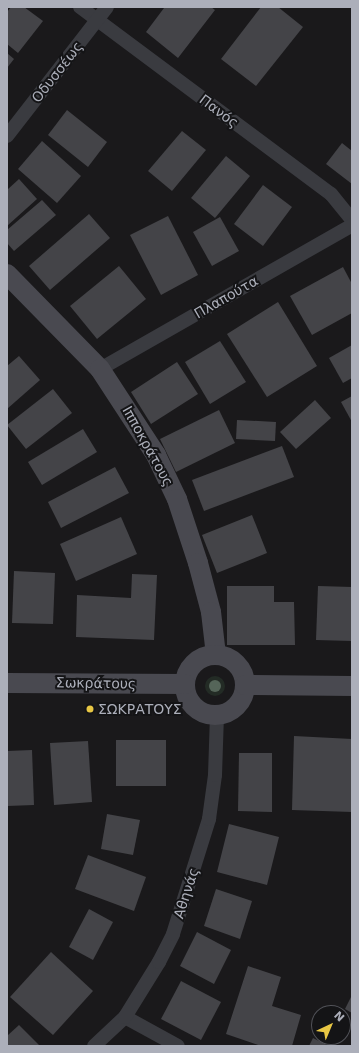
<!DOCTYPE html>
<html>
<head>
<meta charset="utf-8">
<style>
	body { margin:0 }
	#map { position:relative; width:359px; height:1053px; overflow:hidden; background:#1a191b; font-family:"DejaVu Sans",sans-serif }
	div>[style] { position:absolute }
	.green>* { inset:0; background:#232b25 }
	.round { border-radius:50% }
	.building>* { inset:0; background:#444448 }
	.street>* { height:14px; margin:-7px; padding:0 7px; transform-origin:7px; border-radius:7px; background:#3a3b40 }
	.secondary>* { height:20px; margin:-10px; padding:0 10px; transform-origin:10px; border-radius:10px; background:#494950 }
	.secondary>.ring { margin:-10px; padding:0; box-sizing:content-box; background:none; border:20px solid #494950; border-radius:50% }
	.trees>* { width:12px; height:12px; margin:-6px; border-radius:50%; background:#556559 }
	.dots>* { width:11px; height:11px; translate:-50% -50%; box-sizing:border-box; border:2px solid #141416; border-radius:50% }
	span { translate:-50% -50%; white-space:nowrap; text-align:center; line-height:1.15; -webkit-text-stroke:4px #141416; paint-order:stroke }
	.street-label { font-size:14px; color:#acafba }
	.poi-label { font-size:14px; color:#acafba }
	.left { translate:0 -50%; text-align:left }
	.frame { position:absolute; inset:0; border:8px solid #acafba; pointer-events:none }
	.north { position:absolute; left:311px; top:1005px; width:40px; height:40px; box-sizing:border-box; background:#141416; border:1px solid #515258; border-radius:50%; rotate:44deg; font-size:11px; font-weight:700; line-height:16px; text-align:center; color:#acafba }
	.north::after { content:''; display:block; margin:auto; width:14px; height:18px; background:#e8c744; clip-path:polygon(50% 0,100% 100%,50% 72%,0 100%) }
</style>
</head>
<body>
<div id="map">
	<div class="green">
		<i class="round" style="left:205px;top:676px;width:20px;height:20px"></i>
	</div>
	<div class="building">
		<i style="clip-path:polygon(11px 7px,24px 7px,43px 21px,18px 53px,7px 44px,7px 12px)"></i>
		<i style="clip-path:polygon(163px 7px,211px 7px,215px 10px,178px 58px,146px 32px,164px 8px)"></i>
		<i style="clip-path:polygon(261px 7px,278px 7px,303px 27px,256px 86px,221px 59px)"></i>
		<i style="clip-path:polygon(7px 53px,14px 59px,7px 68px)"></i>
		<i style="clip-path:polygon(67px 110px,107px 142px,88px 167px,48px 135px)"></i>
		<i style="clip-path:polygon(182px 131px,206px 150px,172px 191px,148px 171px)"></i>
		<i style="clip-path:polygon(42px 141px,81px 176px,57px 203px,18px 169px)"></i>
		<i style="clip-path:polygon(342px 143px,352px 151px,352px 184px,326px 164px)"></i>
		<i style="clip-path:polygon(226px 156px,250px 176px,215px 218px,191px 198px)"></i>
		<i style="clip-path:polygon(19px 179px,37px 199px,7px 226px,7px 190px)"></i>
		<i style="clip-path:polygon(263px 185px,292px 207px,263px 246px,234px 224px)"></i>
		<i style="clip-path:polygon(42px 200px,56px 215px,14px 251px,7px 243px,7px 230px)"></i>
		<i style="clip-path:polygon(89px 214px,110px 238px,50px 290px,29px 266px)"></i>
		<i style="clip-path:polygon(168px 216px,198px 275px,161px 295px,130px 235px)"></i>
		<i style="clip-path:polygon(220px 217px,239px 251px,212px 266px,193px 232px)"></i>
		<i style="clip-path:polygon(119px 266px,146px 299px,97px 339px,70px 306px)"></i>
		<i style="clip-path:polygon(343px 267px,352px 284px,352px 313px,312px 335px,290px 296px)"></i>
		<i style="clip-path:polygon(278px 302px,317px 366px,267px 397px,227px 334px)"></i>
		<i style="clip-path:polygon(220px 341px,246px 382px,210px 404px,185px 362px)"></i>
		<i style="clip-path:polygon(352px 345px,352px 378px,343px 383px,329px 358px)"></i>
		<i style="clip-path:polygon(19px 356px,40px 380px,7px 409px,7px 366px)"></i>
		<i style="clip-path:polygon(177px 362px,198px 394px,151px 424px,131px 392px)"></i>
		<i style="clip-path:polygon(53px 389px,72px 413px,26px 449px,7px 425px)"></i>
		<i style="clip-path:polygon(352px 396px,352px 422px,341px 402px)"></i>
		<i style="clip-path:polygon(315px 400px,331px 418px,296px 449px,280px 432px)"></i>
		<i style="clip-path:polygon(219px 410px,235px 443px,176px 472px,160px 439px)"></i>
		<i style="clip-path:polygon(237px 420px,276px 422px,275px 441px,236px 439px)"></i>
		<i style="clip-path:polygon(83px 429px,97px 452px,42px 485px,28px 462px)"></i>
		<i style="clip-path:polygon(282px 446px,294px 477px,204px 511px,192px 480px)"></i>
		<i style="clip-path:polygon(115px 467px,129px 493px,61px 528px,48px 502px)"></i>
		<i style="clip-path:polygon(252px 515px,267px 553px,217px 573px,202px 535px)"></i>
		<i style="clip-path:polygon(121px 517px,137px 554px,76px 581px,60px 544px)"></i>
		<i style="clip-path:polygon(14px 571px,55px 573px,53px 624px,12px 623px)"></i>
		<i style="clip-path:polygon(132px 574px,157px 575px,154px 640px,76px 637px,77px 595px,131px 598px)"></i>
		<i style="clip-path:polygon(227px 586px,274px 586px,274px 602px,294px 602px,295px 645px,227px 645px)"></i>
		<i style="clip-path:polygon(318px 586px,352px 587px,352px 641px,316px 640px)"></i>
		<i style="clip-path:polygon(294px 736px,352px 739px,352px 812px,292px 810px)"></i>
		<i style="clip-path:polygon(116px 740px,166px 740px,166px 786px,116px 786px)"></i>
		<i style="clip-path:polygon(88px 741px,92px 802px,54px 805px,50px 743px)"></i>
		<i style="clip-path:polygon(32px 750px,34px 805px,7px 806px,7px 751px)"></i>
		<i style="clip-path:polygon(239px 753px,272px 753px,272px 812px,238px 811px)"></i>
		<i style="clip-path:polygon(107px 814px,140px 820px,133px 855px,101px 849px)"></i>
		<i style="clip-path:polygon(229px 824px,279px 837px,267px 885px,217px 872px)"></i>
		<i style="clip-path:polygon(88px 855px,146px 877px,134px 911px,75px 889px)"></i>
		<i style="clip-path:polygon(216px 889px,252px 901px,240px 939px,204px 926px)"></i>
		<i style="clip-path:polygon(89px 909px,113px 922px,93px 960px,69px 947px)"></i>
		<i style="clip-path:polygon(197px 932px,231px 950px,214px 984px,180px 966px)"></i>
		<i style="clip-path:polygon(51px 952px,93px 991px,53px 1035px,10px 997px)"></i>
		<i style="clip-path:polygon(248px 966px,281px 977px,272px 1006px,301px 1015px,292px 1046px,261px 1046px,226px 1034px)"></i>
		<i style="clip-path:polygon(181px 981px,221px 1002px,201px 1040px,161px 1019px)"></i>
		<i style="clip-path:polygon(352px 995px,352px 1013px,345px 1009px)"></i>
		<i style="clip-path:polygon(19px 1025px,40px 1046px,7px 1046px,7px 1036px)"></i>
		<i style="clip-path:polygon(313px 1038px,329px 1046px,309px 1046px)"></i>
	</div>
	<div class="street">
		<i style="left:80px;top:7px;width:313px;rotate:36.7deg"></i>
		<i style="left:331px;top:194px;width:33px;rotate:51deg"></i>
		<i style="left:7px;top:136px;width:163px;rotate:-52.2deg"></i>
		<i style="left:100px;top:369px;width:290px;rotate:-29.7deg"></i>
		<i style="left:125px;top:1017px;width:60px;rotate:28.7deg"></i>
		<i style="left:94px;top:1046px;width:42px;rotate:-43.1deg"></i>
		<i style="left:125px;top:1017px;width:65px;rotate:-58.3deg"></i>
		<i style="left:159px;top:962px;width:31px;rotate:-63deg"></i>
		<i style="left:173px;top:934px;width:121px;rotate:-72.6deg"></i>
		<i style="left:209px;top:819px;width:44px;rotate:-82.2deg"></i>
		<i style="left:215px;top:775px;width:60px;rotate:-88.1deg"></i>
	</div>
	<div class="secondary">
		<i style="left:7px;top:274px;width:133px;rotate:45.6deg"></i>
		<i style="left:100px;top:369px;width:103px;rotate:56.9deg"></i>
		<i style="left:156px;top:455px;width:49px;rotate:64.5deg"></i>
		<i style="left:177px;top:499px;width:67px;rotate:71.8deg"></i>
		<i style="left:198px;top:563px;width:51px;rotate:75.1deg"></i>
		<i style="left:211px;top:612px;width:43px;rotate:83.4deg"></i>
		<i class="ring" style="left:185px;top:655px;width:40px;height:40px"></i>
		<i style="left:7px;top:683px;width:178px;rotate:0.3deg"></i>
		<i style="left:245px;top:685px;width:107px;rotate:0.5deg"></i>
	</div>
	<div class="trees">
		<i style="left:215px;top:686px"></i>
	</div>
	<div class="dots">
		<i style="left:90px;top:709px;background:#e8c744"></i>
	</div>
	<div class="street-label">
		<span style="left:57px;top:72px;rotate:-52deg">Οδυσσέως</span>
		<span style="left:219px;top:111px;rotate:37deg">Πανός</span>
		<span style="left:226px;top:297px;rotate:-30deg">Πλαπούτα</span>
		<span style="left:148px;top:446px;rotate:61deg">Ιπποκράτους</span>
		<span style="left:96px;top:683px;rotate:1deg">Σωκράτους</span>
		<span style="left:186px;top:893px;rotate:-72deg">Αθηνάς</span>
	</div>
	<div class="poi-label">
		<span class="left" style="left:98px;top:709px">ΣΩΚΡΑΤΟΥΣ</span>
	</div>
	<div class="frame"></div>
	<div class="north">N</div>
</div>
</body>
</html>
